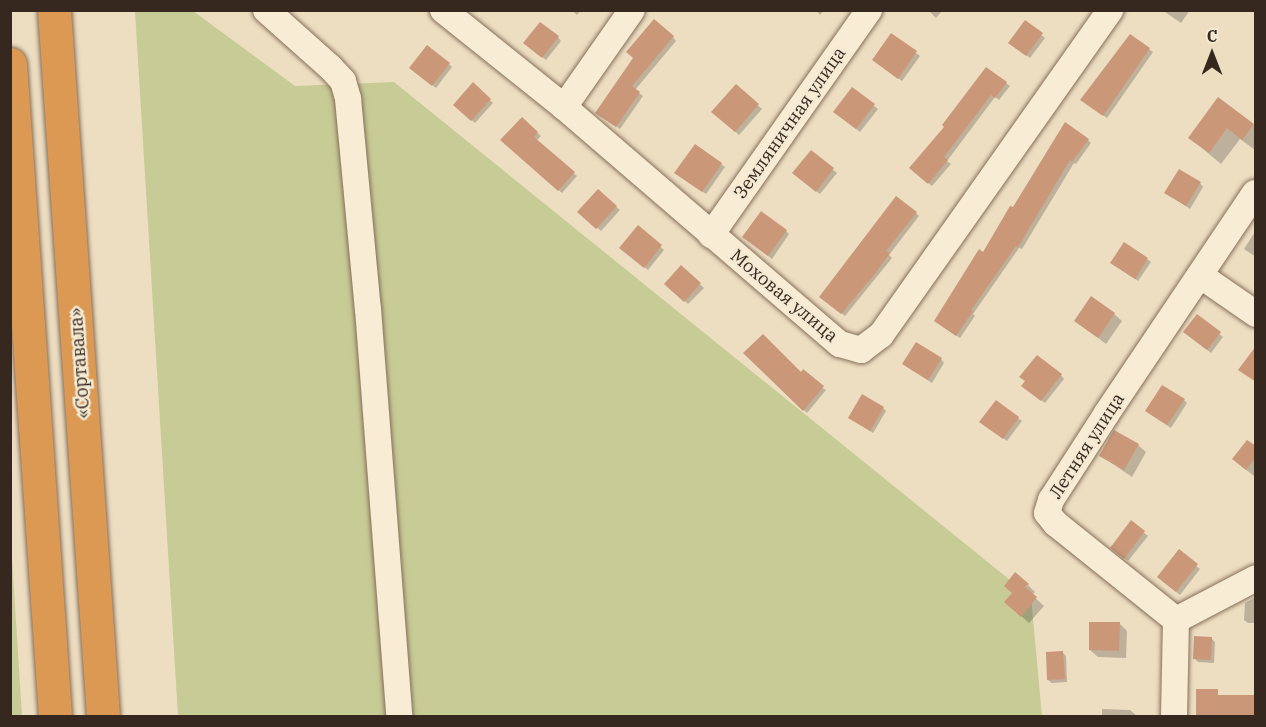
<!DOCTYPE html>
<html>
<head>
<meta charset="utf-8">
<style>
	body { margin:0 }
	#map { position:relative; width:1266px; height:727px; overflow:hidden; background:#eddec2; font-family:"IBM Plex Serif",serif }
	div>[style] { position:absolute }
	.green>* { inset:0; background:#c7cb96 }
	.shadow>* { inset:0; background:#0003 }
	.building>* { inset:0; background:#ca9779 }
	.roads { filter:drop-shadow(0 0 2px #866f5a) drop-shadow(0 0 2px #866f5a) }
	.minor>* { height:26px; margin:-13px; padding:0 13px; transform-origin:13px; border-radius:13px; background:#f8ecd5 }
	.highway>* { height:33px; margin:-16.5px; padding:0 16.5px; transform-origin:16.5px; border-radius:16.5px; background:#db9954 }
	span { translate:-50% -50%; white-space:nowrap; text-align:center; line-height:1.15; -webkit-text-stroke:5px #f4e9d2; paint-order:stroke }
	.street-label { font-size:18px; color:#36281e }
	.frame { position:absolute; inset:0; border:12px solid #36281e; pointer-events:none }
	.north { position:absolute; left:1182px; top:24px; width:60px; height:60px; -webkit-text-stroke:4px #f4e9d2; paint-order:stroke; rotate:0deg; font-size:16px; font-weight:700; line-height:24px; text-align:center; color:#36281e }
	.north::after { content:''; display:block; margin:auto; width:21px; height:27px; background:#36281e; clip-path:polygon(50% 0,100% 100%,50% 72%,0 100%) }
</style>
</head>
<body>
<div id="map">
	<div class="green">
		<i style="clip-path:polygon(135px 11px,193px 11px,295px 86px,394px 82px,1031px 597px,1042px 716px,178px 716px)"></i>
		<i style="clip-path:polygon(10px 543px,11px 543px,22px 716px,11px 716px)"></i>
	</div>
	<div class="shadow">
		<i style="clip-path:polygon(572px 10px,581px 10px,577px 15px)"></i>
		<i style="clip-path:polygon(816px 10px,824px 10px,820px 15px)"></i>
		<i style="clip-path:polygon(928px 10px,943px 10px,936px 18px)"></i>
		<i style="clip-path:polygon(1162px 10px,1190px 10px,1181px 23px)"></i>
		<i style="clip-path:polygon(1025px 22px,1045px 38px,1030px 58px,1014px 46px)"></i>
		<i style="clip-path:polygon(892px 35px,920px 56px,902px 81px,877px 63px)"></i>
		<i style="clip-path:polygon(1131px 36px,1153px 52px,1107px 118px,1086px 103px)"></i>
		<i style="clip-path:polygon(558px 37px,561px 41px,546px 60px,529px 46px)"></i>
		<i style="clip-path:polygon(673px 37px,676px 41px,635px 90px,643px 96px,620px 129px,601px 116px)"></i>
		<i style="clip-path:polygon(449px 64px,452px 67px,436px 88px,414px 71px)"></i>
		<i style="clip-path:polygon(1006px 83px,1010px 86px,999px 100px,995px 97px,947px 161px,951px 164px,932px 186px,915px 171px,946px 127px)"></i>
		<i style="clip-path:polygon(474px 85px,493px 103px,475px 123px,455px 105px)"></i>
		<i style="clip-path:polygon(736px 86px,762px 109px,739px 135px,713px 112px)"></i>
		<i style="clip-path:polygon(853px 89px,878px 109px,860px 132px,838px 115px)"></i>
		<i style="clip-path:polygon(1219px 99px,1256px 127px,1255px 150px,1240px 139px,1221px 164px,1190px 138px)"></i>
		<i style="clip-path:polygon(522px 119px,541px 136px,536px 141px,577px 176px,562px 193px,502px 140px)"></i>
		<i style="clip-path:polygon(1088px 140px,1091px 143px,1076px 164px,1074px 163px,1022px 249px,1019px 248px,973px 314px,975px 316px,960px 338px,939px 324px,1013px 209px)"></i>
		<i style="clip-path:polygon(696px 146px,725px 167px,706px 194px,680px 176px)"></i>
		<i style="clip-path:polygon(811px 152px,837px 173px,820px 194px,798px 176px)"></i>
		<i style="clip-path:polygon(1200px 183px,1203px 187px,1190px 209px,1166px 193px)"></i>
		<i style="clip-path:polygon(598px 191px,620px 210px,601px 231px,579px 212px)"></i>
		<i style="clip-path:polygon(916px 213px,919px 216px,889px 255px,892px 258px,845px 316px,824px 300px)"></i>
		<i style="clip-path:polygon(638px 227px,664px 250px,648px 270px,625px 251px)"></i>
		<i style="clip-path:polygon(1256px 230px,1256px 257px,1244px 249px)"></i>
		<i style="clip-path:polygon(786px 231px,789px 234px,772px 259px,747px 240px)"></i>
		<i style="clip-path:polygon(1147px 259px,1151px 262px,1138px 281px,1116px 266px)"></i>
		<i style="clip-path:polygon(681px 267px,704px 288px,688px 304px,666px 283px)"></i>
		<i style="clip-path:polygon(1114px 314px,1122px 321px,1106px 344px,1076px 321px)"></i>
		<i style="clip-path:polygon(1197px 316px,1223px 337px,1211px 353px,1188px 335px)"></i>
		<i style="clip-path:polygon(745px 353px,801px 374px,826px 390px,807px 413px)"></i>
		<i style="clip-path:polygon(941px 359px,944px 363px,932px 383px,907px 367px)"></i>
		<i style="clip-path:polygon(1061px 375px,1064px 379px,1045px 403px,1027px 389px)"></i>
		<i style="clip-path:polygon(1184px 400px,1187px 403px,1171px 428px,1150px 414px)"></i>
		<i style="clip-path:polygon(883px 408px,886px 411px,873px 433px,850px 418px)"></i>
		<i style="clip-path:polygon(1018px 418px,1022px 421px,1007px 441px,985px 425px)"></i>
		<i style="clip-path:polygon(1138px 445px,1146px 452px,1132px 477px,1101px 456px)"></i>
		<i style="clip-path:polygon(1256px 448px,1256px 474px,1254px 476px,1241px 466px)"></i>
		<i style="clip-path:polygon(1131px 522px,1148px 536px,1128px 561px,1115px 551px)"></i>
		<i style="clip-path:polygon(1179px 551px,1200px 569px,1180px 595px,1162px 581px)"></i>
		<i style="clip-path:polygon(1028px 585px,1035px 592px,1032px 595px,1044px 606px,1029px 623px,1006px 602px)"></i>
		<i style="clip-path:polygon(1256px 597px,1256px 623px,1248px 623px,1244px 620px,1245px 603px)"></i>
		<i style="clip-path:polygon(1119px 623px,1127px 631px,1126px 658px,1098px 657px,1090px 650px)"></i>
		<i style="clip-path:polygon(1211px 638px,1215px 642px,1214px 663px,1198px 662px,1195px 659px)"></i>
		<i style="clip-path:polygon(1063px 653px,1066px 656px,1067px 682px,1052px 683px,1048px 680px)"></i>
		<i style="clip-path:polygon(1102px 709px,1130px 710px,1137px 716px,1102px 716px)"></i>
	</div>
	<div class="building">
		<i style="clip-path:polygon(654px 19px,674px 36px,632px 86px,640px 92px,616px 127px,595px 113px,633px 58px,626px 52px)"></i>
		<i style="clip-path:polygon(1025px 20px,1043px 33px,1026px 56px,1008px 43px)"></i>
		<i style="clip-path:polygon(540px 22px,559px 36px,542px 58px,523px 43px)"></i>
		<i style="clip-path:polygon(891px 33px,917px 51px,898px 79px,872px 60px)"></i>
		<i style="clip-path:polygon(1130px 34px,1150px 48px,1103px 116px,1080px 100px)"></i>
		<i style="clip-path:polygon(427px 45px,450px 63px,432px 86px,409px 68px)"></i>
		<i style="clip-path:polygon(986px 67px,1007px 82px,995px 98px,991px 95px,944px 157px,948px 160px,928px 184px,909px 168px,944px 127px,942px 125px)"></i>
		<i style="clip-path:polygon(473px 82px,491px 99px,471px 121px,453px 105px)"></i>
		<i style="clip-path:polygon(736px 84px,759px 104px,735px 132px,711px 112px)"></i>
		<i style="clip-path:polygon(852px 87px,875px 104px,856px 129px,833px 112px)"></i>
		<i style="clip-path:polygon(1218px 97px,1254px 124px,1242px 140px,1227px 128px,1209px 153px,1188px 138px)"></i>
		<i style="clip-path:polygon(522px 117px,538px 132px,534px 137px,575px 172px,558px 191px,500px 140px)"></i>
		<i style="clip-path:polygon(1065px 122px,1089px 139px,1072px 162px,1070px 160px,1018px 247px,1016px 246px,971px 310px,973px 311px,956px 336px,934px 321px,979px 249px,983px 252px,1010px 206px,1013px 207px)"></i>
		<i style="clip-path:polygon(695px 144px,722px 163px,702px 192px,674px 173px)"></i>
		<i style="clip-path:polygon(811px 150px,834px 168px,816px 192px,792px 173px)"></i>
		<i style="clip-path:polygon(1179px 169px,1201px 182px,1186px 206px,1164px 193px)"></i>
		<i style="clip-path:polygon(598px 189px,617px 206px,596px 229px,577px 212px)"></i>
		<i style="clip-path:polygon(896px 196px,917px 212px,886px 251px,890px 253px,874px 275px,841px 314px,819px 297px)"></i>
		<i style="clip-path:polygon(761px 211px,787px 230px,768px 256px,742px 237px)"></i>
		<i style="clip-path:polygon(638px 225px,662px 245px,644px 268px,619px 248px)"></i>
		<i style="clip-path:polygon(1124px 242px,1148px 258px,1135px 279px,1110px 263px)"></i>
		<i style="clip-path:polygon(681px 265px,701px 283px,684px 302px,664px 284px)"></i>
		<i style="clip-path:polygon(1091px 296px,1115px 313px,1098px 338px,1074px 321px)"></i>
		<i style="clip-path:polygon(1197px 314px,1221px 332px,1207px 350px,1183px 332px)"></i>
		<i style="clip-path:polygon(763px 334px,801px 372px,803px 369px,824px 386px,803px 411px,743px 353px)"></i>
		<i style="clip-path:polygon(916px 342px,942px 358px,928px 380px,902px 364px)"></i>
		<i style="clip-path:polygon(1256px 346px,1256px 382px,1238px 370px)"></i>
		<i style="clip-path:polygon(1037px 355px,1062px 374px,1041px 401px,1021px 386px,1025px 381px,1019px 377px)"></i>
		<i style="clip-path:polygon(1162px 385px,1185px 399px,1167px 425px,1145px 411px)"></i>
		<i style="clip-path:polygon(862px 394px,884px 407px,870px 431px,848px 418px)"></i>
		<i style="clip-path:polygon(996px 400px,1019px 417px,1003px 439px,979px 422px)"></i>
		<i style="clip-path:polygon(1114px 430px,1139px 444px,1124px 470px,1099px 456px)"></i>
		<i style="clip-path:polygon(1247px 440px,1256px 446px,1256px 457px,1246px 470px,1232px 459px)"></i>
		<i style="clip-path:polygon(1131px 520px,1145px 531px,1124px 559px,1110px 548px)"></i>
		<i style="clip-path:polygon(1179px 549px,1198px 564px,1176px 592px,1157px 577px)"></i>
		<i style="clip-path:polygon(1015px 572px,1029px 584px,1025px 587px,1037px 597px,1021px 617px,1004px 602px,1012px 593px,1004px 586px)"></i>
		<i style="clip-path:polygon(1089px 622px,1120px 622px,1119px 651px,1089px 650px)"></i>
		<i style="clip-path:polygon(1194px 636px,1212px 637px,1211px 660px,1193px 659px)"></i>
		<i style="clip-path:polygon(1063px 651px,1065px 679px,1047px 680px,1046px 652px)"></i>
		<i style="clip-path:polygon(1196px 689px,1218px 689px,1218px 695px,1256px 695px,1256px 717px,1196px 717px)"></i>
	</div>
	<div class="roads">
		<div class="minor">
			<i style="left:266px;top:10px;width:86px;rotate:41.7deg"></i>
			<i style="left:330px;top:67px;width:19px;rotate:47deg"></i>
			<i style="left:343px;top:81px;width:19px;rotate:74deg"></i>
			<i style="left:348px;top:99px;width:211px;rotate:84.6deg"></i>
			<i style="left:368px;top:309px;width:408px;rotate:85.6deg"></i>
			<i style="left:443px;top:10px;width:155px;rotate:38.7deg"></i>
			<i style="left:564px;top:107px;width:364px;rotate:40.7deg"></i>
			<i style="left:840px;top:344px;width:22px;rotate:16deg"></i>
			<i style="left:861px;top:350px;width:25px;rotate:-37deg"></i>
			<i style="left:881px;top:335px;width:398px;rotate:-54.8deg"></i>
			<i style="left:564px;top:107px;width:118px;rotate:-55deg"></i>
			<i style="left:711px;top:235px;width:275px;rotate:-54.9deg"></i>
			<i style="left:1201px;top:276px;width:67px;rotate:34.6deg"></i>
			<i style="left:1176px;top:620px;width:90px;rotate:-27.7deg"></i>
			<i style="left:1174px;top:716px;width:96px;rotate:-88.8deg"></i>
			<i style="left:1176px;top:620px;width:154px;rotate:-141.3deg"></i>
			<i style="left:1056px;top:524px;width:14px;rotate:-129deg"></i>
			<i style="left:1047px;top:513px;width:14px;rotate:-73deg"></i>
			<i style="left:1051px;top:500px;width:103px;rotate:-57.2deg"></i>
			<i style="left:1107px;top:413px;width:265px;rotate:-56.1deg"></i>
		</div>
		<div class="highway">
			<i style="left:54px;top:10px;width:708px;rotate:86.03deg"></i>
			<i style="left:10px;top:64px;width:654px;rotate:86.05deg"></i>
		</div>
	</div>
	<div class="street-label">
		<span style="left:790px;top:123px;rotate:-55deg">Земляничная улица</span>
		<span style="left:784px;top:296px;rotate:40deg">Моховая улица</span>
		<span style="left:80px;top:363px;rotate:-94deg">«Сортавала»</span>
		<span style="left:1087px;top:446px;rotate:-57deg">Летняя улица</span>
	</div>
	<div class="frame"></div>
	<div class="north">С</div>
</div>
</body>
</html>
